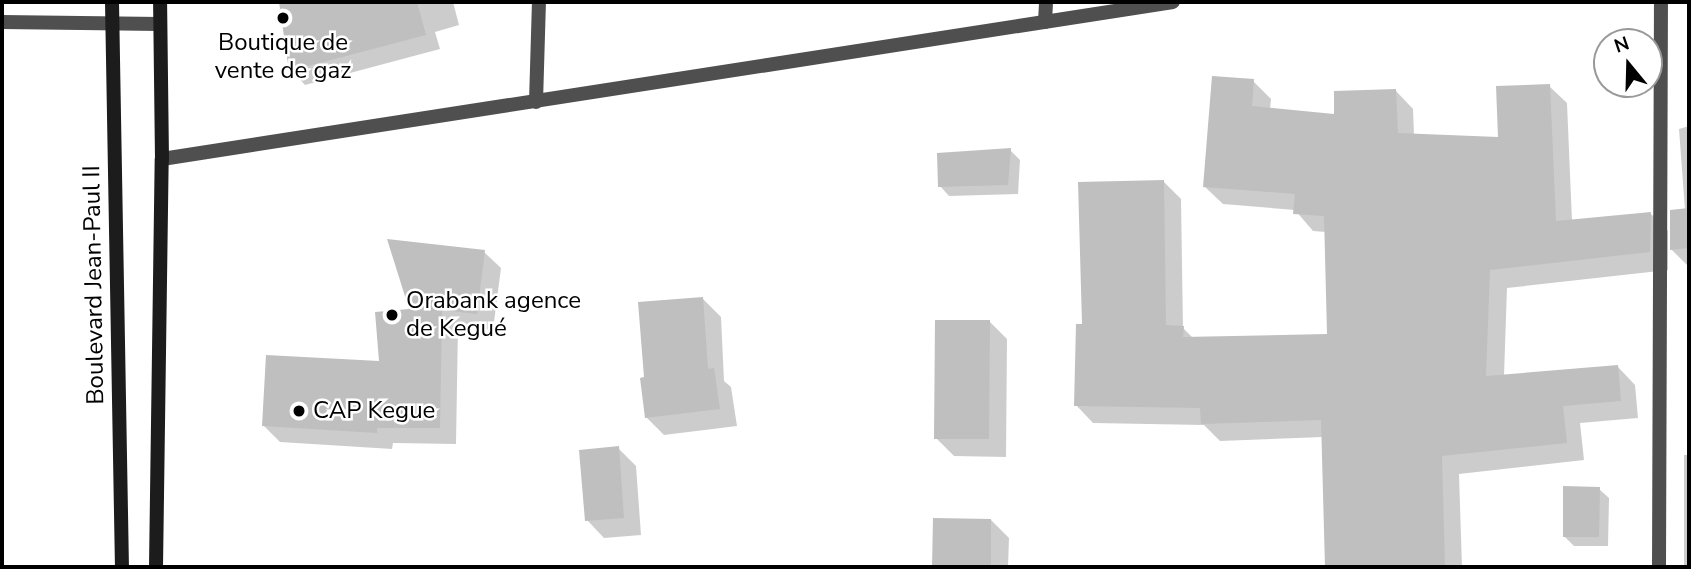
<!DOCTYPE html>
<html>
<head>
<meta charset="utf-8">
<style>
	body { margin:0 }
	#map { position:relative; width:1691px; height:569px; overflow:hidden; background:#fff; font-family:"Nunito Sans",sans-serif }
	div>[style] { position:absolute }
	.shadow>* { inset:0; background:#0003 }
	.building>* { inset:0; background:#bfbfbf }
	.minor>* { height:14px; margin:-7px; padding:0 7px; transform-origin:7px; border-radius:7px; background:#4f4f4f }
	.secondary>* { height:14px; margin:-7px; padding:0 7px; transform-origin:7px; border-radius:7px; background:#1c1c1c }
	.dots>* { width:19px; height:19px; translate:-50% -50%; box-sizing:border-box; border:4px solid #fff; border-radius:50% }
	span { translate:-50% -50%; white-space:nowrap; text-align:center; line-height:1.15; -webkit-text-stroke:5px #fff; paint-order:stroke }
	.poi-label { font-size:24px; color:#000 }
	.left { translate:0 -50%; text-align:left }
	.street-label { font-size:24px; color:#000 }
	.frame { position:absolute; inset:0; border:4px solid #000; pointer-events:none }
	.north { position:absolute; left:1593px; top:28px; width:70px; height:70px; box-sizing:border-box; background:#fff; border:2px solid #999; border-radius:50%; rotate:341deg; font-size:19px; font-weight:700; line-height:28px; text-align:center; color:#000 }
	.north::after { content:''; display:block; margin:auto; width:24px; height:32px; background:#000; clip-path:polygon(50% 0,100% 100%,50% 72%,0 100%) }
</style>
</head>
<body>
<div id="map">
	<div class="shadow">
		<i style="clip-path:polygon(280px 2px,453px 2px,459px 25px,435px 32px,440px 49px,305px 85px,291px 70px)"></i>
		<i style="clip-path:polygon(1253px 81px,1271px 99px,1270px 110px,1336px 115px,1396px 91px,1413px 109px,1414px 135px,1500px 139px,1549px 86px,1567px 103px,1572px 221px,1650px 213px,1668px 231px,1668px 270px,1507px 288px,1504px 376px,1618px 367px,1635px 385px,1638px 418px,1580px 423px,1584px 460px,1459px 474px,1462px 567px,1327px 567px,1323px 437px,1220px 441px,1204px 425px,1093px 423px,1076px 405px,1084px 326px,1163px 181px,1181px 199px,1183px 328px,1194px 339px,1329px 335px,1326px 232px,1313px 231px,1295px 210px,1223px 204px,1205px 187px)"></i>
		<i style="clip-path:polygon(1689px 126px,1689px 267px,1671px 249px,1685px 210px,1679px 129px)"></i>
		<i style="clip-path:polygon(1010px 150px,1020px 160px,1018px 194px,949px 196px,940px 186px)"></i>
		<i style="clip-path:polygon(484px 252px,501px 268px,493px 330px,458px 326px,456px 444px,393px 443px,392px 449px,280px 442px,264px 426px,381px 363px,412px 311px)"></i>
		<i style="clip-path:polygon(703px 299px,721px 317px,724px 381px,731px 387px,737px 426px,664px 435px,646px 417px,646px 379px)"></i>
		<i style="clip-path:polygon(989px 321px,1007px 339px,1006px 457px,954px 456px,936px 438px)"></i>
		<i style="clip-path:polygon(618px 448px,636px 466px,641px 535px,604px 538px,587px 520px)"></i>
		<i style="clip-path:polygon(1684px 455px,1689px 455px,1689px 567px,1684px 567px)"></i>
		<i style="clip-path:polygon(1599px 489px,1609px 498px,1608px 546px,1574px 546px,1565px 537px)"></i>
		<i style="clip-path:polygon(935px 520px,991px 520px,1009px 538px,1008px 567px,934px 567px)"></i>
	</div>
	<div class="building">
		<i style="clip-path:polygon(279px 2px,417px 2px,426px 35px,289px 71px)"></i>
		<i style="clip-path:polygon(1212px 76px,1254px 79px,1252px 106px,1334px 114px,1334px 91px,1396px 89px,1398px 133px,1498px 137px,1496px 86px,1550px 84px,1556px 221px,1651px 212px,1650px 252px,1490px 270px,1486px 376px,1618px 365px,1621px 401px,1563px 406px,1567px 443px,1442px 456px,1445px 567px,1325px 567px,1321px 420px,1201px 424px,1200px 408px,1074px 406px,1076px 324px,1082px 324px,1078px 182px,1164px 180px,1166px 325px,1184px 326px,1183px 337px,1327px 334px,1324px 216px,1293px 214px,1295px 194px,1203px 187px)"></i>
		<i style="clip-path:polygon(1011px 148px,1008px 185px,938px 187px,937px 153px)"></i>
		<i style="clip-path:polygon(1689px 208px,1689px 248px,1670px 250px,1670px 210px)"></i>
		<i style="clip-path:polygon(387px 239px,485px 250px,477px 314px,442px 310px,440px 428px,377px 428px,377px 433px,262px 426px,266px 355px,379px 361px,375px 312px,409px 309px)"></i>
		<i style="clip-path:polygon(703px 297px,708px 369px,714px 368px,720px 409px,645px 418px,640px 378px,644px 377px,638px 302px)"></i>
		<i style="clip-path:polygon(935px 320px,990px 320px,989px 439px,934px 439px)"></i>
		<i style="clip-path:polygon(619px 446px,624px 518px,585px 521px,579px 450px)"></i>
		<i style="clip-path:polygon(1563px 486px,1600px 487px,1599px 537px,1563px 537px)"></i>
		<i style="clip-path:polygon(933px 518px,991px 519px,991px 567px,932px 567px)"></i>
	</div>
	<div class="minor">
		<i style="left:2px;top:22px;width:158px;rotate:0.7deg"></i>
		<i style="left:1045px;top:22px;width:20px;rotate:-87deg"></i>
		<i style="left:536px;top:102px;width:100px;rotate:-88.3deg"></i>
		<i style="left:162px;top:159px;width:1023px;rotate:-8.83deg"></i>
		<i style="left:1659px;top:567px;width:565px;rotate:-89.8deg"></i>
	</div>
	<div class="secondary">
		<i style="left:112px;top:2px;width:565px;rotate:88.99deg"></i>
		<i style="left:156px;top:567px;width:408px;rotate:-89.2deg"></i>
		<i style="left:162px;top:159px;width:157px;rotate:-90.7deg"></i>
	</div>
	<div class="dots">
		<i style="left:283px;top:18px;background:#000"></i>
		<i style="left:392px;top:315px;background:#000"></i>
		<i style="left:299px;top:411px;background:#000"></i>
	</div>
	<div class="poi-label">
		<span style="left:283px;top:57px">Boutique de<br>vente de gaz</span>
		<span class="left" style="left:406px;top:315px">Orabank agence<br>de Kegué</span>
		<span class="left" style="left:313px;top:411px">CAP Kegue</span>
	</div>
	<div class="street-label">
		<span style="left:94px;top:285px;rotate:-91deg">Boulevard Jean-Paul II</span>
	</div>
	<div class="frame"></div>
	<div class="north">N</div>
</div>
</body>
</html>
